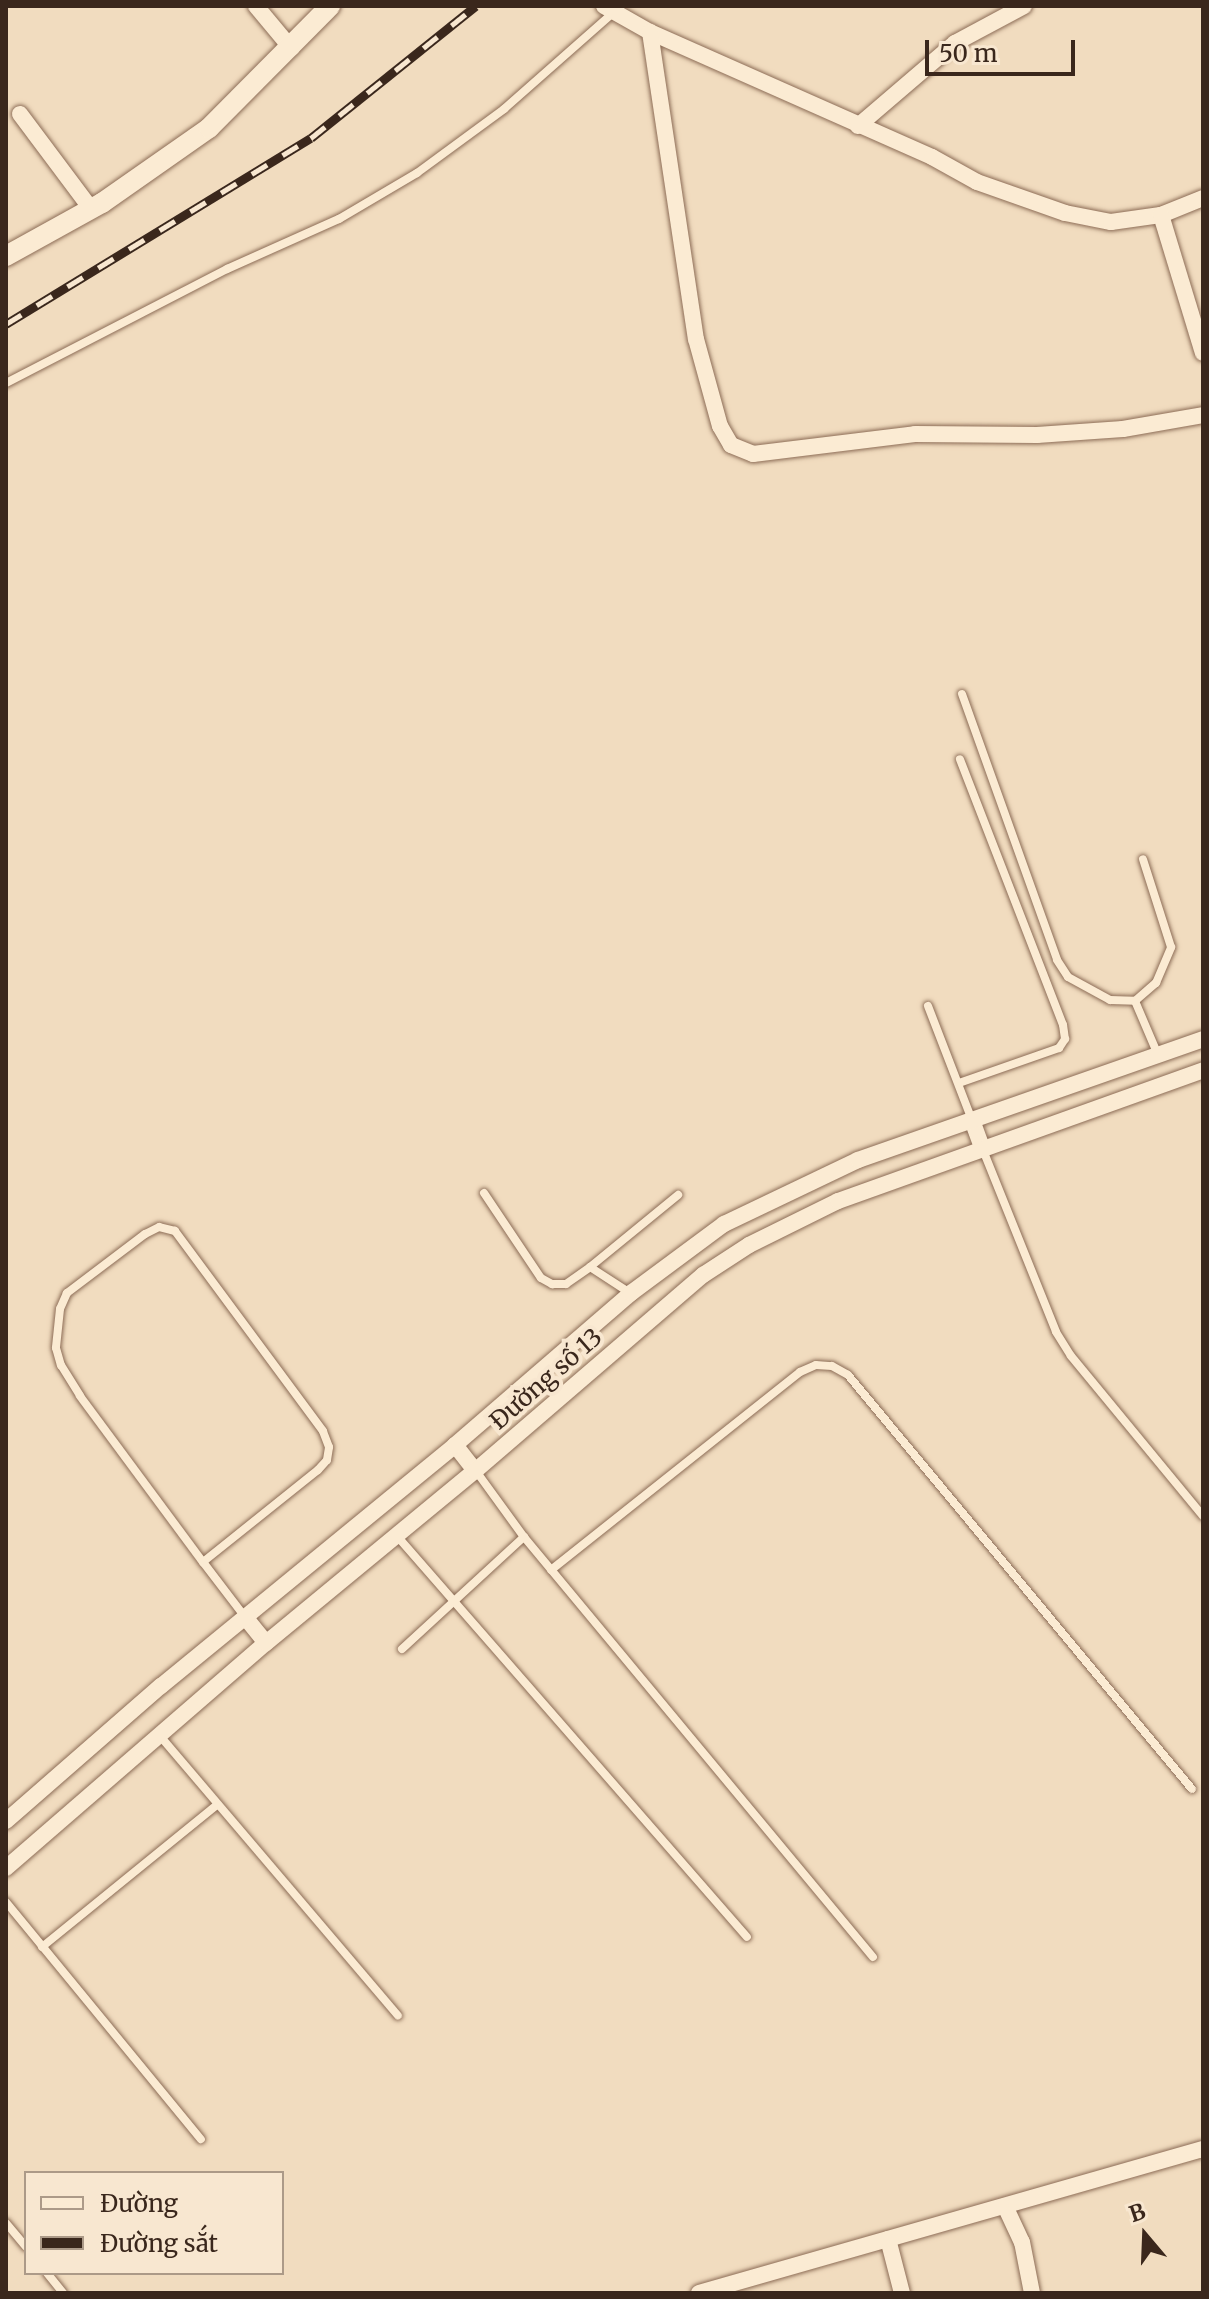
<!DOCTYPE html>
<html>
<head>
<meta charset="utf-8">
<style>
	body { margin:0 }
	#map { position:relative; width:1209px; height:2299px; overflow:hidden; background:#f1dcbf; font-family:Merriweather,serif }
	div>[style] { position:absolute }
	.roads { filter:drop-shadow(0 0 2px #8c6c56) drop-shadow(0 0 2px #8c6c56) }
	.service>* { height:8px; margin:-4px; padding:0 4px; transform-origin:4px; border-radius:4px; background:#fbebd3 }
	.minor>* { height:16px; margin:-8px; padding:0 8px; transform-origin:8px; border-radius:8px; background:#fbebd3 }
	.tertiary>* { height:20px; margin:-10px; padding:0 10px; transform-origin:10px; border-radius:10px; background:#fbebd3 }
	.rail>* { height:9px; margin-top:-4.5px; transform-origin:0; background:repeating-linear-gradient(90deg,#f8e7d0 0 18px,#3a271c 0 36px); box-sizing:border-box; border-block:2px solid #3a271c }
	span { translate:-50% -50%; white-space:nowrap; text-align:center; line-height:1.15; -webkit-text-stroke:8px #f8e7d0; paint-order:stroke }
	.street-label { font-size:24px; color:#3a271c }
	.frame { position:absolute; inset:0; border:8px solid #3a271c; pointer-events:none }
	.legend { position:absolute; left:24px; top:2171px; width:260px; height:104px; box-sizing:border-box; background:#f8e7d0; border:2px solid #ac9a88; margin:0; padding:10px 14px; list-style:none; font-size:24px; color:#3a271c }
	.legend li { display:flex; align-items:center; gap:16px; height:40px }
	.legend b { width:40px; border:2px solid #ac9a88 }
	.north { position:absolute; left:1105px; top:2195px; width:80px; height:80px; -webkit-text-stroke:6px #f8e7d0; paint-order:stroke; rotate:341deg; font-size:22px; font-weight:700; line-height:32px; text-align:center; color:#3a271c }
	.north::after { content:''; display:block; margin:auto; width:28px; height:36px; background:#3a271c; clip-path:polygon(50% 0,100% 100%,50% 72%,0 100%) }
	.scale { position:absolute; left:925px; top:40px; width:150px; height:36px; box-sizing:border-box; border:4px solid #3a271c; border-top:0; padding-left:10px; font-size:24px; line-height:28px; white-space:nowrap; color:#3a271c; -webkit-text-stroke:6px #f8e7d0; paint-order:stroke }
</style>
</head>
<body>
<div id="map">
	<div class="roads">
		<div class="service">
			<i style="left:6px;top:383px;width:249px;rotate:-27.3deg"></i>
			<i style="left:227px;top:269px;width:123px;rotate:-24.1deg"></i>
			<i style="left:339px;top:219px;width:91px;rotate:-30.5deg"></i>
			<i style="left:417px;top:173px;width:108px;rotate:-36.3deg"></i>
			<i style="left:504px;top:109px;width:147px;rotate:-41.4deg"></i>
			<i style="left:962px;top:694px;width:282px;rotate:70.3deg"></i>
			<i style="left:1057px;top:960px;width:20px;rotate:57deg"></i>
			<i style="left:1068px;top:977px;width:48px;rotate:28.7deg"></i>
			<i style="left:1110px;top:1000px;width:25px;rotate:2deg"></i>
			<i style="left:1135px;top:1001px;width:28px;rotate:-41deg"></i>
			<i style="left:1156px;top:983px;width:39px;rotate:-67deg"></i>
			<i style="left:1171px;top:947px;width:92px;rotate:-107.7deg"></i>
			<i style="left:1135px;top:1001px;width:59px;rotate:66.9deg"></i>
			<i style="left:928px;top:1006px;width:122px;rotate:68.9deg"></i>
			<i style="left:959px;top:1083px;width:106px;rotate:-19.3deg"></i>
			<i style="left:1059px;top:1048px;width:11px;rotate:-56deg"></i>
			<i style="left:1065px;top:1039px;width:14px;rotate:-98deg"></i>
			<i style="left:1063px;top:1025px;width:285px;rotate:-111.2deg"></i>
			<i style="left:983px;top:1150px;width:196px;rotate:68.1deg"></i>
			<i style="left:1056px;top:1332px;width:28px;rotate:58deg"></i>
			<i style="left:1071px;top:1356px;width:207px;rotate:50.5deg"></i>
			<i style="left:484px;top:1193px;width:102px;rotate:56.2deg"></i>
			<i style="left:541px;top:1278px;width:13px;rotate:29deg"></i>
			<i style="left:552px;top:1284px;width:14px"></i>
			<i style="left:566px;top:1284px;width:29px;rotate:-35deg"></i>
			<i style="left:590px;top:1267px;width:114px;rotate:-39.3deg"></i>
			<i style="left:590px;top:1267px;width:48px;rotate:33deg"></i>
			<i style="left:476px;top:1471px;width:82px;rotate:54deg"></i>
			<i style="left:524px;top:1537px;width:546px;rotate:50.28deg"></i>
			<i style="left:397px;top:1536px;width:532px;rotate:48.88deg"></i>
			<i style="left:203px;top:1562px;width:147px;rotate:-38.7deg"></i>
			<i style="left:318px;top:1470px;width:13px;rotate:-48deg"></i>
			<i style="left:327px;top:1460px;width:13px;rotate:-81deg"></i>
			<i style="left:329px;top:1447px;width:17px;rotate:-111deg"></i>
			<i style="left:323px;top:1431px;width:249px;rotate:-126.5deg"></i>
			<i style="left:175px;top:1231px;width:16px;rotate:-166deg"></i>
			<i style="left:159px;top:1227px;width:16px;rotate:153deg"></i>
			<i style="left:145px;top:1234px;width:98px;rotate:142.9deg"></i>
			<i style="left:67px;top:1293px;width:17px;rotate:114deg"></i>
			<i style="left:60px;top:1309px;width:39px;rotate:96deg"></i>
			<i style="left:56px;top:1348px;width:18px;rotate:74deg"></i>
			<i style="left:61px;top:1365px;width:36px;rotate:58deg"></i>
			<i style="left:80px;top:1396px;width:207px;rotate:53.5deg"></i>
			<i style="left:203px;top:1562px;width:69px;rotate:52.6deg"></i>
			<i style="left:551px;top:1570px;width:318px;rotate:-38.5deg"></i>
			<i style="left:800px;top:1372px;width:17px;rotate:-24deg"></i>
			<i style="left:816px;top:1365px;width:16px;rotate:4deg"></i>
			<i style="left:832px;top:1366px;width:18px;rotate:29deg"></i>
			<i style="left:848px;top:1375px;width:538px;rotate:50.28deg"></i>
			<i style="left:402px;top:1649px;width:166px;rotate:-42.6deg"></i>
			<i style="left:160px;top:1736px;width:367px;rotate:49.6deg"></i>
			<i style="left:6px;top:1902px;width:307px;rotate:50.6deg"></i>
			<i style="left:42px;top:1947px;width:225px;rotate:-39.1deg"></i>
			<i style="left:6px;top:2223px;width:31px;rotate:50deg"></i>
			<i style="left:47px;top:2273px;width:26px;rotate:51deg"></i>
		</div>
		<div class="minor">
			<i style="left:256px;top:6px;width:55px;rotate:50.2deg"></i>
			<i style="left:604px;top:6px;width:53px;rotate:29.5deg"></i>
			<i style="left:650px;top:32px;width:308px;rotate:23.9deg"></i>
			<i style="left:932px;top:157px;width:51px;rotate:29.1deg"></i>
			<i style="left:977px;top:182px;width:93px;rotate:19.4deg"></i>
			<i style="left:1065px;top:213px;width:47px;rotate:11.1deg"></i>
			<i style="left:1111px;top:222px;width:50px;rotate:-8deg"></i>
			<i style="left:1161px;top:215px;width:45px;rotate:-22deg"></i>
			<i style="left:650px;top:32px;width:310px;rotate:81.5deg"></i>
			<i style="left:696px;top:339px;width:90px;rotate:74.6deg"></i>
			<i style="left:720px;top:426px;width:22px;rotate:60deg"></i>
			<i style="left:731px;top:445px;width:24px;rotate:22deg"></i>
			<i style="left:753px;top:454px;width:163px;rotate:-7deg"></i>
			<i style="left:915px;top:434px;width:122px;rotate:0.5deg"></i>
			<i style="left:1037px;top:435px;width:86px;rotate:-4deg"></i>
			<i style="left:1123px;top:429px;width:81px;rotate:-9.9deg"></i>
			<i style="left:20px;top:114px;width:119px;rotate:53.2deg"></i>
			<i style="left:858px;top:126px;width:128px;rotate:-40.6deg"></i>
			<i style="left:955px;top:43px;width:78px;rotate:-28.2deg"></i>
			<i style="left:1161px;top:215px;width:144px;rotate:73.1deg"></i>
			<i style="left:972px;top:1120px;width:32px;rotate:70deg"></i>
			<i style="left:455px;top:1445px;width:33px;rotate:52deg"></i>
			<i style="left:245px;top:1617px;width:33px;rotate:51deg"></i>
			<i style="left:6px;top:1821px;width:206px;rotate:-41.1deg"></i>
			<i style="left:161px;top:1686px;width:380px;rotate:-39.3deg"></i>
			<i style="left:455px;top:1445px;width:233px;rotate:-40.8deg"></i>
			<i style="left:631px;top:1293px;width:116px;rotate:-36.6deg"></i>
			<i style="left:724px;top:1224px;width:148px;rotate:-25.5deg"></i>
			<i style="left:858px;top:1160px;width:366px;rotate:-19.3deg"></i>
			<i style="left:6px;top:1868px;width:344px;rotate:-40.9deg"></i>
			<i style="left:266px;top:1643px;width:271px;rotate:-39.5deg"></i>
			<i style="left:475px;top:1471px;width:301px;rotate:-40.7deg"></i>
			<i style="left:703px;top:1275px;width:55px;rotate:-33.1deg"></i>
			<i style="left:749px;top:1245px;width:99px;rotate:-26.3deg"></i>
			<i style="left:838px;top:1201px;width:388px;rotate:-19.7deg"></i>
			<i style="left:1005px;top:2206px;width:40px;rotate:65deg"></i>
			<i style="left:1022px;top:2242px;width:52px;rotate:78.9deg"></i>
			<i style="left:888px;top:2239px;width:56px;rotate:75.5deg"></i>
			<i style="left:699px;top:2293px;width:524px;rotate:-15.95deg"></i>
		</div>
		<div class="tertiary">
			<i style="left:6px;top:256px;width:110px;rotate:-28.9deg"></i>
			<i style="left:102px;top:203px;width:131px;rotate:-35deg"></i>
			<i style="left:209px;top:128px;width:172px;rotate:-45.2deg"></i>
		</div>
	</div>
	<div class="rail">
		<i style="left:6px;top:324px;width:357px;rotate:-31.4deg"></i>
		<i style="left:311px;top:138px;width:211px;rotate:-38.7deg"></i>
	</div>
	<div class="street-label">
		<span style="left:546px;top:1379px;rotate:-41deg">Đường số 13</span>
	</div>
	<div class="frame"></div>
	<ul class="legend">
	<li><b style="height:10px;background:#fbebd3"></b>Đường</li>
	<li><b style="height:10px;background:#3a271c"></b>Đường sắt</li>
	</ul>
	<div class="north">B</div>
	<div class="scale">50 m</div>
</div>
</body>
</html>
